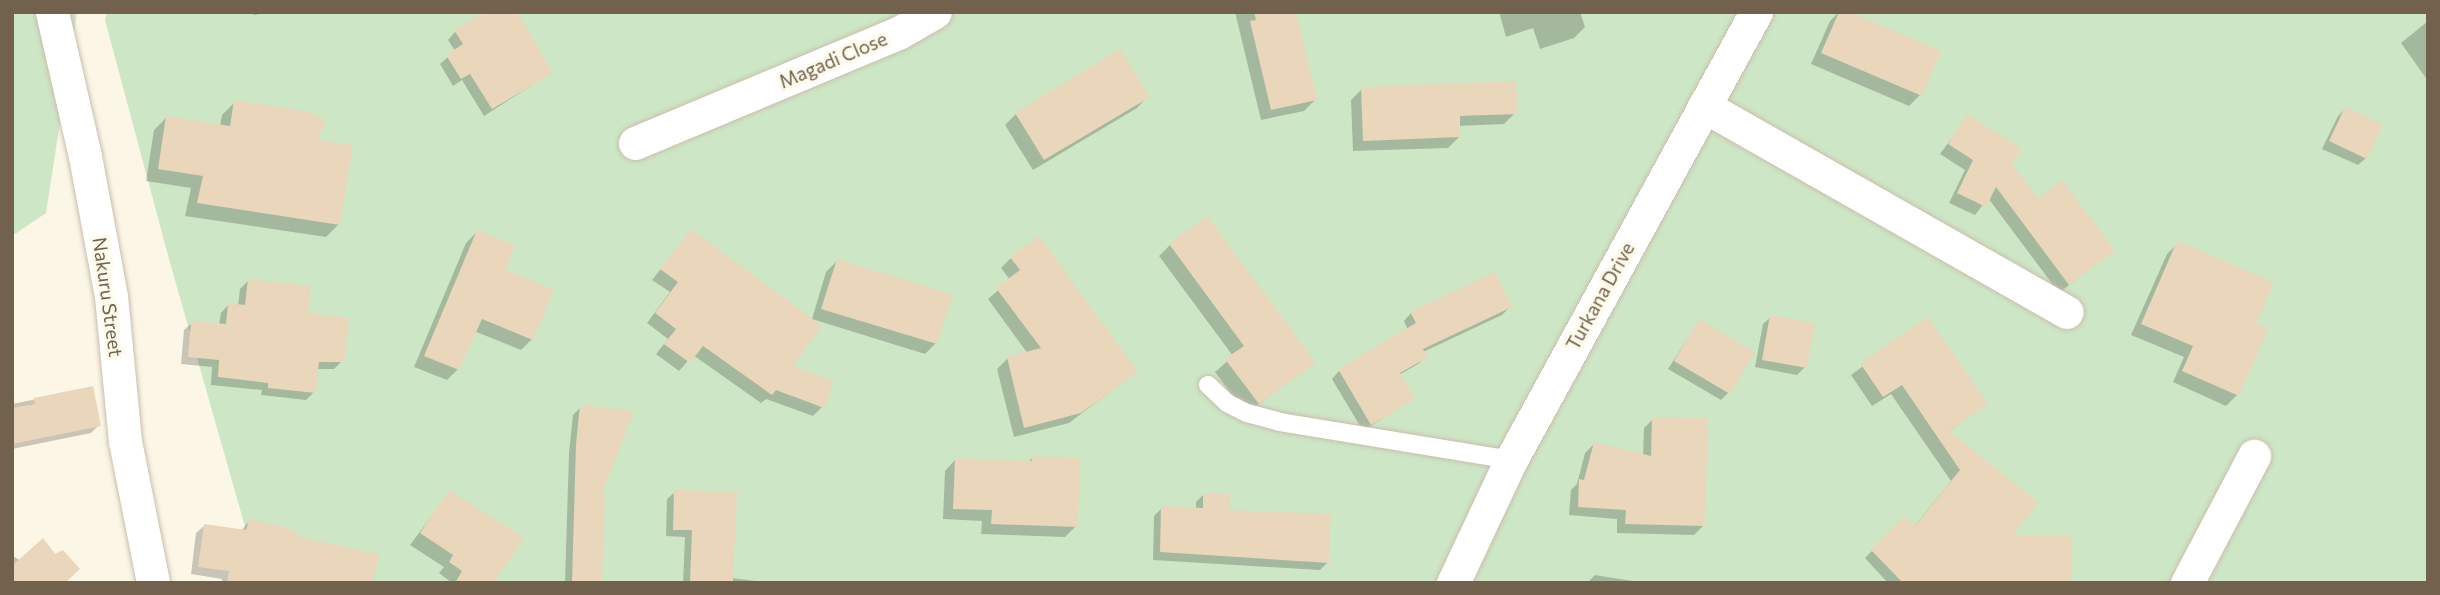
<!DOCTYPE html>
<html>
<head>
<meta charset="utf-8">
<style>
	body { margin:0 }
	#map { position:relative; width:2440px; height:595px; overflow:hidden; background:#fbf6e6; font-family:Commissioner,sans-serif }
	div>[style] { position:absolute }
	.green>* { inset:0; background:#cde7c6 }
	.shadow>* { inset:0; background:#0003 }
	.building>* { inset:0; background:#e9d6bb }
	.roads { filter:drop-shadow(0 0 2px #c9beab) drop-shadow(0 0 2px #c9beab) }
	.lane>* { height:18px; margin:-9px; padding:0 9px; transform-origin:9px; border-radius:9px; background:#fff }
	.street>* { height:33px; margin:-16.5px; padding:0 16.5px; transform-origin:16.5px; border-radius:16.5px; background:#fff }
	span { translate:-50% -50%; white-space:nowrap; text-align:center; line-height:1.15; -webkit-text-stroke:7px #fefaec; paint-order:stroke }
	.street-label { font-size:19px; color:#72614d }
	.frame { position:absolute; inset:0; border:14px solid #72614d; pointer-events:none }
</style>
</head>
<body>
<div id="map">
	<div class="green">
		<i style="clip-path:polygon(12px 12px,77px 12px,46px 213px,12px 236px)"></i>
		<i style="clip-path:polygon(107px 12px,2428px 12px,2428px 583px,261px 583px,169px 259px,105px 20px)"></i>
	</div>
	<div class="shadow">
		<i style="clip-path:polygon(253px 12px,272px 12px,254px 15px)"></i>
		<i style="clip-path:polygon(1235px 12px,1295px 12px,1315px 100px,1304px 111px,1261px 120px)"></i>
		<i style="clip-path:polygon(1499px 12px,1580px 12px,1585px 27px,1574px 38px,1540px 49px,1533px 28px,1506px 37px)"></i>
		<i style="clip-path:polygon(1839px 12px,1846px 12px,1939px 52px,1920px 95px,1909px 106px,1811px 64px,1830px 21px)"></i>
		<i style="clip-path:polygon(2428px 21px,2428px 81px,2401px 43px)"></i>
		<i style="clip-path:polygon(455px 32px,551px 73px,484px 116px,462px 80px,453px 86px,440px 64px,455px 51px,448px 40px)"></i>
		<i style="clip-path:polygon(1362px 89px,1515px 113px,1504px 124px,1458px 126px,1459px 137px,1448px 148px,1353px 151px,1351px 100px)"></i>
		<i style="clip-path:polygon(1147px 97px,1137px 108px,1033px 170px,1005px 125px,1016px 114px)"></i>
		<i style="clip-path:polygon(235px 102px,314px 141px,339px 224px,326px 237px,185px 216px,191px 188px,146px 181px,154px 130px,167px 117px,220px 126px,222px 115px)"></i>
		<i style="clip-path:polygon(2345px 109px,2366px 158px,2358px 165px,2322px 149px,2338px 116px)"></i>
		<i style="clip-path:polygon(1968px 116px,2010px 164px,2037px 201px,2112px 251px,2059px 293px,1988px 198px,1975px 215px,1949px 203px,1965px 170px,1940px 154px)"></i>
		<i style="clip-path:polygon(691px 231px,822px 407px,813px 416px,766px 399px,761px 403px,693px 355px,679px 371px,656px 354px,668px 339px,647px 323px,670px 292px,652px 280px)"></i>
		<i style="clip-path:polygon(477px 232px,503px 271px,552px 291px,532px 339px,521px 350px,474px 331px,458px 369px,447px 380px,414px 367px,466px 243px)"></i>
		<i style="clip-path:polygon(2178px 243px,2253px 325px,2237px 395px,2226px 406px,2173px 382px,2184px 357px,2131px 335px,2167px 254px)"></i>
		<i style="clip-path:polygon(1170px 245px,1313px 363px,1246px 414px,1215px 372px,1233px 356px,1159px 256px)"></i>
		<i style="clip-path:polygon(1011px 258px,1136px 372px,1069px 423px,1014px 437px,997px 369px,1007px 359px,1028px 354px,988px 299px,1010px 280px,1001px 268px)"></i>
		<i style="clip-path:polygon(837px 261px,936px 343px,925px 354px,812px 319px,826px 272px)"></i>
		<i style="clip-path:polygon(248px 281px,306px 315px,342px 361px,334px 369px,316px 369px,314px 392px,306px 400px,261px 395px,262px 390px,211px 385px,212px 367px,181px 364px,184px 330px,192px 323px,219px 325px,221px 313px,228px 305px,238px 306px,240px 289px)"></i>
		<i style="clip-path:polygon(1510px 307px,1502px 315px,1423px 352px,1426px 356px,1418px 364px,1399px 375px,1413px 398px,1363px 431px,1332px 379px,1339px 371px,1408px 330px,1404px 321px,1411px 313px)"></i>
		<i style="clip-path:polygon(1771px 317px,1805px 367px,1797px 375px,1755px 367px,1763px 324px)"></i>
		<i style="clip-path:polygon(1927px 319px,1986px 403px,1948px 432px,2008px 538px,2068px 583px,1888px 583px,1865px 558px,1904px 518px,1914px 527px,1951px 481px,1891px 394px,1872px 406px,1851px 375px)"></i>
		<i style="clip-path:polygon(1699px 321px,1729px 392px,1721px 400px,1668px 369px)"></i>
		<i style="clip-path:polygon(92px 388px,99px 425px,91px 433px,12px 449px,12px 404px)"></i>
		<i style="clip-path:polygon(581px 407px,600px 494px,600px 583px,565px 583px,569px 453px,573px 415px)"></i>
		<i style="clip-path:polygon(1653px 419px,1704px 525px,1694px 535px,1617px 533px,1617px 519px,1569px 515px,1571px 490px,1577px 484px,1585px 453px,1594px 444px,1643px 456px,1644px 428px)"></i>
		<i style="clip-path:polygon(1032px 458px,1076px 526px,1065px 537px,981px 534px,982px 521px,943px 519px,945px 471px,955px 460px,1028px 462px)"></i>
		<i style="clip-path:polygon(675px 492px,732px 578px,773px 583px,683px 583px,685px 537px,666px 536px,667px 499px)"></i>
		<i style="clip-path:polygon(449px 493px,492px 583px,452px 583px,439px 573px,444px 567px,410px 545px)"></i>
		<i style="clip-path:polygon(1204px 494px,1228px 511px,1328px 562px,1320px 570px,1153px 560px,1154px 516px,1162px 508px,1196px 509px,1196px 502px)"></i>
		<i style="clip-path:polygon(249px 521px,296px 538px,371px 583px,222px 583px,222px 579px,191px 574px,196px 533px,204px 526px,241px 531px)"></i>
		<i style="clip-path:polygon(13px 556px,21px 561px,12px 583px,12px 557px)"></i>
		<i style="clip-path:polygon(1595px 575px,1645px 583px,1587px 583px)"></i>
	</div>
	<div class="building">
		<i style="clip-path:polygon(486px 12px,517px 12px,553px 73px,492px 109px,470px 74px,461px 79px,446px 55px,463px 44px,454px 30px)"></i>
		<i style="clip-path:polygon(1254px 12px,1296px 12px,1317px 100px,1271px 110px,1250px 21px,1256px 20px)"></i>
		<i style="clip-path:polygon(1839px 12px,1850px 12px,1941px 51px,1922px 96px,1821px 53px)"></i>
		<i style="clip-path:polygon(1120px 49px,1150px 97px,1044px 160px,1015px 113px)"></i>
		<i style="clip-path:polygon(1516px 81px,1517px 114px,1460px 116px,1460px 137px,1363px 141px,1361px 87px)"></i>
		<i style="clip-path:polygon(234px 100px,310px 112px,326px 121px,317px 140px,353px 145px,340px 225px,197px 203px,203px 176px,158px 169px,166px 116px,230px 126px)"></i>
		<i style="clip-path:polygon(2345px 107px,2383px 124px,2367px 159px,2329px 141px)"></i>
		<i style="clip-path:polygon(1967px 114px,2022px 149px,2012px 164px,2038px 198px,2062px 180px,2115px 251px,2069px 285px,1996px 187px,1986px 207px,1957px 193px,1973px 160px,1948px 144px)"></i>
		<i style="clip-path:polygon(1207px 216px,1316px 363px,1259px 404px,1225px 359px,1244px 346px,1169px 244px)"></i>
		<i style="clip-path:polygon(691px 229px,822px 326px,793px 366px,834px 381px,824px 408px,776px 390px,772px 395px,703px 346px,690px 363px,664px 344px,676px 329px,655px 313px,678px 282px,660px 269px)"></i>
		<i style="clip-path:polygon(477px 230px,515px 245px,505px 270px,554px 290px,533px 340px,482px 319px,459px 370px,424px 356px)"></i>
		<i style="clip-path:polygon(1039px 236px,1138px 372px,1081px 413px,1024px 428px,1007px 357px,1041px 348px,996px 288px,1020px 270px,1010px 257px)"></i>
		<i style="clip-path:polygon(2177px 241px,2274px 282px,2256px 324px,2268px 329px,2239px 396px,2182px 371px,2193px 346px,2141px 324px)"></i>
		<i style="clip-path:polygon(837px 259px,953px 295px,937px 344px,821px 309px)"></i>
		<i style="clip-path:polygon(1495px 272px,1512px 307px,1423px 349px,1428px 357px,1400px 373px,1415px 399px,1371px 425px,1338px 369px,1416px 323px,1410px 312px)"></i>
		<i style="clip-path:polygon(248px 279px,311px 286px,308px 313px,349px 318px,344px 362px,319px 362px,316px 393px,268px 388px,268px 383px,218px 377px,219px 360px,188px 357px,191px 321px,226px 324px,228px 303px,245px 305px)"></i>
		<i style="clip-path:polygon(1770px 315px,1815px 323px,1807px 368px,1762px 360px)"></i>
		<i style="clip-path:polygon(1928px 317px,1988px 404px,1949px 431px,2039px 503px,2012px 536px,2071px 536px,2071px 582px,1903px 583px,1871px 550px,1904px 516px,1915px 526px,1960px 470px,1902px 385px,1883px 397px,1860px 363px)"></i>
		<i style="clip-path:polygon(1699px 319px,1755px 352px,1730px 394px,1674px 361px)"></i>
		<i style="clip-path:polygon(93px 386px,101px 426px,12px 444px,12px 408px,35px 404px,34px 398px)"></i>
		<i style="clip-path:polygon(580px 405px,634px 411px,602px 493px,605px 493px,602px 583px,572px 583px,576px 444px)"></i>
		<i style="clip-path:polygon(1652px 417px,1708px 418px,1705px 526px,1625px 524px,1626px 510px,1578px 507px,1579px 479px,1584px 480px,1594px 442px,1651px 456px)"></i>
		<i style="clip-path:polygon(1031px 456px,1080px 458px,1078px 527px,991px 524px,992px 510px,953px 509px,955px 458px,1032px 461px)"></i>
		<i style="clip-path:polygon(449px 490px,524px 538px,494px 583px,455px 583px,462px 571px,449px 562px,453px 555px,420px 533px)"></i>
		<i style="clip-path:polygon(674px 490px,737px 492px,733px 583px,690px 582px,692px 530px,673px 530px)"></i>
		<i style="clip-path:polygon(1203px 493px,1230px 494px,1230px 510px,1331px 514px,1329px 563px,1160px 552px,1161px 506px,1203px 508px)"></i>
		<i style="clip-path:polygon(249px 519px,281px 526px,298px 532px,298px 537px,379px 554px,373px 583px,227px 583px,229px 571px,198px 567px,204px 524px,246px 530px)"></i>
		<i style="clip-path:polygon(43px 538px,55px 554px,63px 550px,80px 569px,65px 583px,12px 583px,12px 566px)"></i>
	</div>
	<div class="roads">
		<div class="lane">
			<i style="left:1208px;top:385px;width:26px;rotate:43deg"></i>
			<i style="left:1227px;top:403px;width:22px;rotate:27deg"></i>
			<i style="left:1247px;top:413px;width:34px;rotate:15deg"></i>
			<i style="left:1280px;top:422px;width:234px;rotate:9.3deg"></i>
		</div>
		<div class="street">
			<i style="left:52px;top:12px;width:148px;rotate:77.1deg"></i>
			<i style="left:85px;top:156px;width:142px;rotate:79.5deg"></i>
			<i style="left:111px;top:296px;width:146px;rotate:84.5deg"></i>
			<i style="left:125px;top:441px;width:145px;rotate:78.8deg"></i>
			<i style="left:1704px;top:106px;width:417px;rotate:29.6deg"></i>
			<i style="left:635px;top:143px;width:287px;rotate:-22.7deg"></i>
			<i style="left:900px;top:32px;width:40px;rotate:-29.7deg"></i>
			<i style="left:1453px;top:583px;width:136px;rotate:-64.8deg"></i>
			<i style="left:1511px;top:460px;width:511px;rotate:-61.33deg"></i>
			<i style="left:2187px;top:583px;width:144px;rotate:-62.2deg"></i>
		</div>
	</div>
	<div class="street-label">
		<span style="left:833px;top:60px;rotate:-23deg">Magadi Close</span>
		<span style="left:1600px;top:296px;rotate:-61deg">Turkana Drive</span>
		<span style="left:108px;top:297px;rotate:82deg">Nakuru Street</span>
	</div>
	<div class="frame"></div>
</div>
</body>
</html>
